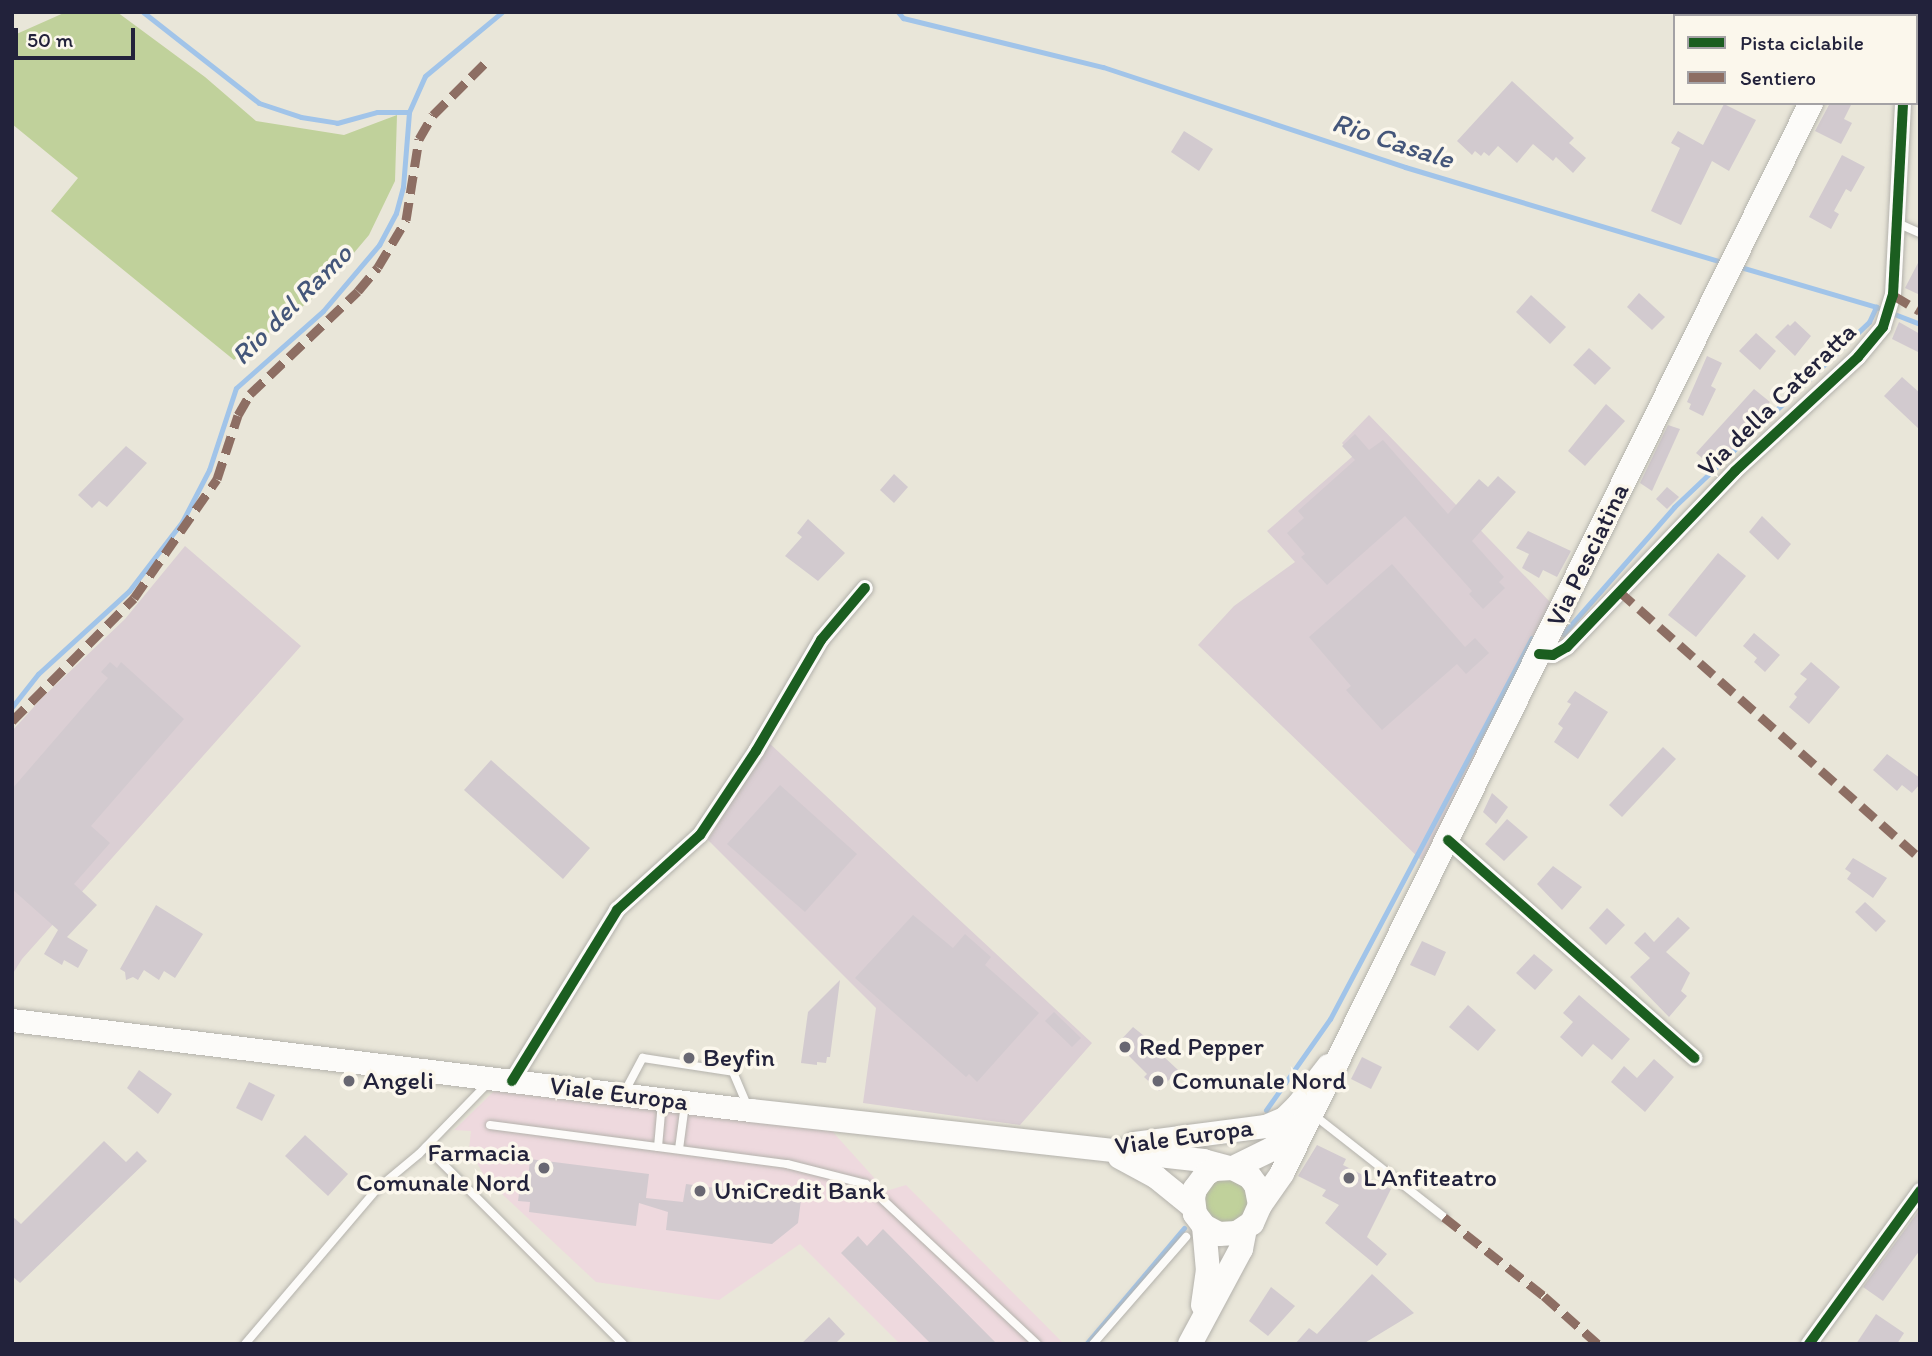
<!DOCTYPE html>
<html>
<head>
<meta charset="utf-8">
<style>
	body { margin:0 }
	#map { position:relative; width:1932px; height:1356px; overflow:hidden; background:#e9e6d9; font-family:Itim,sans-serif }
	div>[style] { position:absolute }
	.built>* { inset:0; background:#eed9de }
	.industrial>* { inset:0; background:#dbcfd4 }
	.green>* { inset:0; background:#c0d19b }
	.stream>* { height:5px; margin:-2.5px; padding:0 2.5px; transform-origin:2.5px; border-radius:2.5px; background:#a1c4e9 }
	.building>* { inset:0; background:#d2cacf }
	.roads { filter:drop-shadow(0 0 2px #b4b2ac) drop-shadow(0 0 2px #b4b2ac) }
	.service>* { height:8px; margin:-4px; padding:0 4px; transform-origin:4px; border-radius:4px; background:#fcfbf9 }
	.minor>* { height:16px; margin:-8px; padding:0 8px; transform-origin:8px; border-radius:8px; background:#fcfbf9 }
	.secondary>* { height:23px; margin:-11.5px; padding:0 11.5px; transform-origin:11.5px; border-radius:11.5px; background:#fcfbf9 }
	.primary>* { height:24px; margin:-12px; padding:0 12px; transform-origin:12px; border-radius:12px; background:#fcfbf9 }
	.quiet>* { height:9px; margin-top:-4.5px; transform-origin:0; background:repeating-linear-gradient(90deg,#8d6e63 0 18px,transparent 0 27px) }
	.cycleway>* { height:10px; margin:-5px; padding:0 5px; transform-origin:5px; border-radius:5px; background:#1b5e20 }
	.dots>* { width:19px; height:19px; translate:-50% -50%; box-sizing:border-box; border:4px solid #fbf7ec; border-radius:50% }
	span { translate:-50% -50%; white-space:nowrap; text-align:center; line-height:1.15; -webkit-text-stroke:7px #fbf7ec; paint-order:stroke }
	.street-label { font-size:26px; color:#22223b }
	.poi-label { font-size:26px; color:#22223b }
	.left { translate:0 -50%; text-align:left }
	.right { translate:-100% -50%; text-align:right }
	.water-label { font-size:28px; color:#44567a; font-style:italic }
	.frame { position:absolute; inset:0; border:14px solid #22223b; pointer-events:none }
	.legend { position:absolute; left:1673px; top:14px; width:245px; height:91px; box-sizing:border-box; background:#fbf7ec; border:2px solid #a4a2a5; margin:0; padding:9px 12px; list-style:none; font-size:21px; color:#22223b }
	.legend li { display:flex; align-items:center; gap:14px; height:35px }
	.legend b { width:35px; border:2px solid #a4a2a5 }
	.scale { position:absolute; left:14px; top:28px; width:121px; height:32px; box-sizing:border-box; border:4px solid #22223b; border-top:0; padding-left:9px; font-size:21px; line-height:24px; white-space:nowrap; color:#22223b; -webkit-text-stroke:5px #fbf7ec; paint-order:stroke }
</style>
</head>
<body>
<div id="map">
	<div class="built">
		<i style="clip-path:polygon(494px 1091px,832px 1131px,886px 1191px,906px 1185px,1064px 1344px,900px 1344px,800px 1244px,719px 1300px,596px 1282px,486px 1179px,469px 1149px,471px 1131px,454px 1130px)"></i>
	</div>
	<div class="industrial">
		<i style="clip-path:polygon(1369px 415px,1552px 604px,1422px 861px,1198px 645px,1234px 606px,1295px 562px,1267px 531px,1353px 456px,1342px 443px)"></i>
		<i style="clip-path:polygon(185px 546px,301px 646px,22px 959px,12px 975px,12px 731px,42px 698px,125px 619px)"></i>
		<i style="clip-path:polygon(768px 742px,1092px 1043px,1020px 1125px,863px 1103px,876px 1008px,708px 840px)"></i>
	</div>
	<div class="green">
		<i style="clip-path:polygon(66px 12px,117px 12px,205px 77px,256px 121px,344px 135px,397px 115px,395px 181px,369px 235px,321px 292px,234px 360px,51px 211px,78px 178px,12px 124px,12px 36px)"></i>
		<i style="clip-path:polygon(1210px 1179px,1242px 1179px,1250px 1209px,1231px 1225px,1207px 1217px,1201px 1193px)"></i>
	</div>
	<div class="stream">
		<i style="left:143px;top:12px;width:147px;rotate:38.1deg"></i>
		<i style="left:259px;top:103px;width:44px;rotate:18.4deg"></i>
		<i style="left:301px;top:117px;width:36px;rotate:9deg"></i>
		<i style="left:337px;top:123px;width:41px;rotate:-15.4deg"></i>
		<i style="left:377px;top:112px;width:32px"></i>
		<i style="left:409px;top:112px;width:39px;rotate:-66deg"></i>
		<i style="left:425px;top:76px;width:100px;rotate:-39.7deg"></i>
		<i style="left:898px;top:12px;width:8px;rotate:50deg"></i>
		<i style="left:903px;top:18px;width:206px;rotate:13.8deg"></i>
		<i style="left:1103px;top:67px;width:318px;rotate:18.3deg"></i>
		<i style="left:1405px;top:167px;width:333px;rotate:16.7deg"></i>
		<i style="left:1737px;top:266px;width:145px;rotate:16.4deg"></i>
		<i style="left:1876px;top:307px;width:47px;rotate:21.1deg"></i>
		<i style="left:1563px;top:634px;width:169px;rotate:-48.8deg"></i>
		<i style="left:1674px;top:507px;width:269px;rotate:-43.5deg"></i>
		<i style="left:1869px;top:322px;width:17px;rotate:-65deg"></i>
		<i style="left:12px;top:707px;width:42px;rotate:-51.8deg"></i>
		<i style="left:38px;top:674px;width:123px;rotate:-42.4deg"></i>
		<i style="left:129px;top:591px;width:87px;rotate:-52.5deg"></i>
		<i style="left:182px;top:522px;width:59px;rotate:-62.6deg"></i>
		<i style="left:209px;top:470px;width:86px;rotate:-71.8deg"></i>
		<i style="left:236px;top:388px;width:116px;rotate:-41.5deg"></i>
		<i style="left:323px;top:311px;width:87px;rotate:-49.7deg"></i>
		<i style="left:379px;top:245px;width:36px;rotate:-62deg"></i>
		<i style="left:396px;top:213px;width:27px;rotate:-75deg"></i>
		<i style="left:403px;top:187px;width:75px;rotate:-85.4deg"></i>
		<i style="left:1266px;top:1110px;width:111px;rotate:-54.9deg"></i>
		<i style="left:1330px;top:1019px;width:431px;rotate:-62.1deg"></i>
		<i style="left:1086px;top:1344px;width:152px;rotate:-49.8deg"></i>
	</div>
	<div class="building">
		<i style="clip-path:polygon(1512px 81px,1574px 138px,1569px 143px,1586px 158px,1573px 173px,1556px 157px,1553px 161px,1533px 144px,1517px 163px,1498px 146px,1489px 156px,1484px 152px,1481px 156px,1475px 151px,1472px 155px,1457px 141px)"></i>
		<i style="clip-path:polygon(1830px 103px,1852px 103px,1844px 119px,1852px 123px,1841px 144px,1815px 131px)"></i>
		<i style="clip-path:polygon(1724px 104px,1756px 120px,1729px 171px,1712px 161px,1681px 225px,1651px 211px,1680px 148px,1671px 143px,1678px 131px,1703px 145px)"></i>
		<i style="clip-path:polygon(1184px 131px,1213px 149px,1199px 171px,1171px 152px)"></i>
		<i style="clip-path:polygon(1842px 155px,1865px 167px,1851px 192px,1846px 189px,1834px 211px,1839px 214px,1831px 229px,1809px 217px)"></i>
		<i style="clip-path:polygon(1920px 259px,1920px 295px,1905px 288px)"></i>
		<i style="clip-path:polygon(1639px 293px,1665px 317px,1652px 330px,1627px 307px)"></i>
		<i style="clip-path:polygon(1531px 295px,1566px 327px,1550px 344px,1516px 312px)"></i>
		<i style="clip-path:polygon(1795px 321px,1811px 336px,1795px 356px,1775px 337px,1788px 324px,1790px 326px)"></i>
		<i style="clip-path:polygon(1899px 322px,1920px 334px,1920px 353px,1892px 339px)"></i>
		<i style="clip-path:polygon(1756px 333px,1776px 351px,1760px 370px,1739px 351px)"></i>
		<i style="clip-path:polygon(1589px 348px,1611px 368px,1595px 385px,1573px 365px)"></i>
		<i style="clip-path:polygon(1707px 356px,1722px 363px,1711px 386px,1716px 389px,1703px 416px,1689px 409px,1691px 404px,1687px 402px)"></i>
		<i style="clip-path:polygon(1902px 377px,1920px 393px,1920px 430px,1884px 396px)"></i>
		<i style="clip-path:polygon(1754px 389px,1770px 402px,1759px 416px,1764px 420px,1713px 467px,1696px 453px)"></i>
		<i style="clip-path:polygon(1606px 404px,1625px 421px,1585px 466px,1568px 451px)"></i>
		<i style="clip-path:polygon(1668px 425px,1680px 429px,1652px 491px,1640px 483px)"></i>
		<i style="clip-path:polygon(1355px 434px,1369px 450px,1383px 440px,1448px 514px,1479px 479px,1488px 487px,1498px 476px,1516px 492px,1472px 541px,1504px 577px,1499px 582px,1505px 588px,1483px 609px,1469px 594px,1472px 591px,1405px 516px,1327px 585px,1301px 557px,1305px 554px,1287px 533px,1304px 518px,1298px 511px,1355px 460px,1342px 446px)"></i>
		<i style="clip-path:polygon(126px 446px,147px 463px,107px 507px,99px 501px,92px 508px,78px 495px)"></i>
		<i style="clip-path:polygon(894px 474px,908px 487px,894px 503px,880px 490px)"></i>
		<i style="clip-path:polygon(1667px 487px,1679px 497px,1667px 509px,1656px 499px)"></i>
		<i style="clip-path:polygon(1762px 516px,1791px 544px,1778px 560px,1749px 532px)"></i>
		<i style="clip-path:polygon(808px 519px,845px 553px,818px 581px,785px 556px,802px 537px,797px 533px)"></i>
		<i style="clip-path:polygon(1528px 531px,1571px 551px,1557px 577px,1543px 570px,1539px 578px,1522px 568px,1529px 554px,1516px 548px)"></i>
		<i style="clip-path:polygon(1718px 553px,1746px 576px,1696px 637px,1668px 615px)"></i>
		<i style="clip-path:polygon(1392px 564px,1465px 647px,1475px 638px,1489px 653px,1466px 674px,1457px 664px,1382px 730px,1346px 690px,1351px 686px,1309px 637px)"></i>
		<i style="clip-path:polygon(1754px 633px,1780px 655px,1765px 672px,1754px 662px,1757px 658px,1743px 646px)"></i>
		<i style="clip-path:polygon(110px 662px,117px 668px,121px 662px,184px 719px,91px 826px,110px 843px,74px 884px,97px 905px,67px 937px,88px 950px,78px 968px,64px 960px,62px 965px,44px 954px,58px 930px,12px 889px,12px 789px,108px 678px,101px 672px)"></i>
		<i style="clip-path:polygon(1811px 662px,1840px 687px,1809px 724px,1789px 707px,1797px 697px,1794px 694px,1807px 679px,1800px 674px)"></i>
		<i style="clip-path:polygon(1575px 691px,1608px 712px,1578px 759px,1554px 742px,1563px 728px,1558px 724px,1571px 704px,1567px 702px)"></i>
		<i style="clip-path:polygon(1663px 747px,1676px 759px,1622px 817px,1609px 805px)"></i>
		<i style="clip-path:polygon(1887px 754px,1920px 778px,1920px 784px,1912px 793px,1902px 785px,1897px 791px,1873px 770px)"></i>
		<i style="clip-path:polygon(491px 760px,590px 848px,563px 879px,464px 790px)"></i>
		<i style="clip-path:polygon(780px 785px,857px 854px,805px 912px,727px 844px)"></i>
		<i style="clip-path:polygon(1492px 793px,1508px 807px,1496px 824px,1483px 812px)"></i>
		<i style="clip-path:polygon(1507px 819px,1528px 837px,1504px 861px,1485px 844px)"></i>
		<i style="clip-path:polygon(1853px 858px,1887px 878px,1873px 898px,1847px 879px,1851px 873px,1845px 869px)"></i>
		<i style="clip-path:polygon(1553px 866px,1582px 887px,1562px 910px,1537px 884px)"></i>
		<i style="clip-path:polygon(1865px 902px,1886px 921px,1876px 932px,1855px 912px)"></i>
		<i style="clip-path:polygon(156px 905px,203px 934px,175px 978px,164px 971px,159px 980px,144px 970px,138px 980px,133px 977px,126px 980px,125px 972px,120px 969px)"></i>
		<i style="clip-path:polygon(1607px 908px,1625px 925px,1606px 945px,1589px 928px)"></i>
		<i style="clip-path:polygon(913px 915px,953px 948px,965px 934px,991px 957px,985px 965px,1039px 1013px,977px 1082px,969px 1074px,966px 1077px,855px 978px)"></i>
		<i style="clip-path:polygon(1678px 917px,1690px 928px,1666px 952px,1690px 973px,1681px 991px,1687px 996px,1669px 1017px,1630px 977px,1650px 958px,1634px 943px,1645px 932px,1654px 942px)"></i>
		<i style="clip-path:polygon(1422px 941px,1446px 952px,1435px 976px,1410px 965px)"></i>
		<i style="clip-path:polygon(1534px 954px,1553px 970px,1535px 990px,1516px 973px)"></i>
		<i style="clip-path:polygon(840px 980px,830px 1057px,827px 1057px,826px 1063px,817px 1062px,817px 1065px,801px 1063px,808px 1012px)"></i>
		<i style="clip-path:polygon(1579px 995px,1630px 1039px,1612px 1060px,1593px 1044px,1582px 1057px,1560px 1037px,1573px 1022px,1563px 1013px)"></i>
		<i style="clip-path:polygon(1468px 1005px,1496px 1030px,1478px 1051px,1449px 1027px)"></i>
		<i style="clip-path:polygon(1054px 1012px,1081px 1038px,1072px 1047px,1045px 1021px)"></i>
		<i style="clip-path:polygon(1133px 1027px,1164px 1052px,1161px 1054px,1178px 1070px,1159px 1091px,1144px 1077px,1147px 1074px,1117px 1044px)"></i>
		<i style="clip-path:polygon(1362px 1057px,1382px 1067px,1371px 1089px,1351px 1079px)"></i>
		<i style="clip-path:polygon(1654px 1059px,1674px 1077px,1645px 1112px,1611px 1082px,1624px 1066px,1637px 1078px)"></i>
		<i style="clip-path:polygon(139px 1070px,172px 1094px,158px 1114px,127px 1088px)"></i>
		<i style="clip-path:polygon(249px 1082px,275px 1095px,262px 1121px,236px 1108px)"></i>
		<i style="clip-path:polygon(305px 1135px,348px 1174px,328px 1196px,285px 1156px)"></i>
		<i style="clip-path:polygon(104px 1141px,126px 1162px,137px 1151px,147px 1161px,20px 1283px,12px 1276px,12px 1216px,21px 1224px)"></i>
		<i style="clip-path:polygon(1317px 1145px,1346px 1159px,1343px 1165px,1391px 1189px,1367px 1237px,1387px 1254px,1377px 1266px,1325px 1223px,1339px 1205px,1322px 1196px,1326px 1190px,1298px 1176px)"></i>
		<i style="clip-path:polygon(530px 1159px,649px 1174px,646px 1198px,683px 1202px,686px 1184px,801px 1200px,798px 1223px,772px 1244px,666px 1230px,668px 1212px,639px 1203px,636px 1226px,529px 1212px,530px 1202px,518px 1201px,521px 1179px,528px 1180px)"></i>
		<i style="clip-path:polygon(1920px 1209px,1920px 1250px,1883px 1301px,1863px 1287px)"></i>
		<i style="clip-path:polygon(883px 1229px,997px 1344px,931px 1344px,841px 1253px,858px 1236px,867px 1246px)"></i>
		<i style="clip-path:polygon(1372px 1274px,1414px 1313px,1363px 1344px,1295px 1344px,1309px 1328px,1317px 1334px)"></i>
		<i style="clip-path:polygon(1271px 1287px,1295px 1306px,1268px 1336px,1249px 1321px)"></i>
		<i style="clip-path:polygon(1876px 1314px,1904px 1333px,1897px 1344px,1856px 1344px)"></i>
		<i style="clip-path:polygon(829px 1317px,845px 1334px,835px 1344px,801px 1344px)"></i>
	</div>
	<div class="roads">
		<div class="service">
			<i style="left:1895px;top:222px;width:27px;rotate:24deg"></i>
			<i style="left:624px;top:1093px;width:40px;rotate:-62deg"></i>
			<i style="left:643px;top:1058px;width:91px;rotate:8.8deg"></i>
			<i style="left:733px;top:1072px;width:38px;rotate:67deg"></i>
			<i style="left:1314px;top:1115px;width:165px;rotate:38.1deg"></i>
			<i style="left:490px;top:1125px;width:300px;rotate:7.5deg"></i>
			<i style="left:787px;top:1164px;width:81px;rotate:14.2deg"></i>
			<i style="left:866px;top:1184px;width:234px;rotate:43.1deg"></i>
			<i style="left:426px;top:1147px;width:279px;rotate:45deg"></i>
			<i style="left:658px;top:1147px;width:45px;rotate:-84.9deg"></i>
			<i style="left:679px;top:1149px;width:45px;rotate:-82.4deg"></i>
			<i style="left:245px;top:1344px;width:205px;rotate:-49.6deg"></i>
			<i style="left:378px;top:1188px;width:53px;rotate:-39.7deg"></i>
			<i style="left:419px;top:1154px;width:99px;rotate:-45.8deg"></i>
			<i style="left:1093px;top:1344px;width:142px;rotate:-49deg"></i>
		</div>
		<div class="minor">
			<i style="left:1916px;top:26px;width:13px;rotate:-72deg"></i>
			<i style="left:1539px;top:654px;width:14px;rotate:4deg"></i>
			<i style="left:1553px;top:655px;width:16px;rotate:-30deg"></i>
			<i style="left:1567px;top:647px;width:243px;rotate:-46.3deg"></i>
			<i style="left:1735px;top:471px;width:168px;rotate:-42.8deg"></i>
			<i style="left:1858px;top:357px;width:39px;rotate:-50deg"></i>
			<i style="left:1883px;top:327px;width:34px;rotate:-73deg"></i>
			<i style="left:1893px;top:295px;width:192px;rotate:-87deg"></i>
			<i style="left:1448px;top:840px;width:329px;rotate:41.5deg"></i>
			<i style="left:512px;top:1081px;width:201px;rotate:-58.4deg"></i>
			<i style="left:617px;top:910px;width:112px;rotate:-42.1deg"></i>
			<i style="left:700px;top:835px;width:101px;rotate:-56.3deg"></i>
			<i style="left:756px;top:751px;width:129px;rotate:-59.6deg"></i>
			<i style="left:821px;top:640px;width:68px;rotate:-49.8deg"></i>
			<i style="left:1809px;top:1344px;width:189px;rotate:-54deg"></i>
		</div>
		<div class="secondary">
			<i style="left:12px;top:1020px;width:743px;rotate:6.95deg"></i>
			<i style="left:750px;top:1110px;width:456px;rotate:6.3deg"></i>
			<i style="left:1203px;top:1160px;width:31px;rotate:15deg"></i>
			<i style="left:1134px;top:1143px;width:132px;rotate:-7.4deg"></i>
			<i style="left:1265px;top:1126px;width:21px;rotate:-23deg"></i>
			<i style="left:1284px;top:1118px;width:20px;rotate:-45deg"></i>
			<i style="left:1298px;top:1104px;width:49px;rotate:-52.4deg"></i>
			<i style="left:1119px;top:1157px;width:42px;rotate:28.4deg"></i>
			<i style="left:1156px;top:1177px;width:48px;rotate:39deg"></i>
		</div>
		<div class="primary">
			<i style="left:1855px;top:16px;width:4px;rotate:-63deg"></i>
			<i style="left:1233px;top:1168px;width:43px;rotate:-26deg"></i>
			<i style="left:1272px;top:1149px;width:36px;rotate:-38deg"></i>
			<i style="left:1260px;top:1205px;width:20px;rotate:-101deg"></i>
			<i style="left:1256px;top:1185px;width:10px;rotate:-127deg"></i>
			<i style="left:1250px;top:1177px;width:19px;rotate:-152deg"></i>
			<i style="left:1233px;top:1168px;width:19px;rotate:177deg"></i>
			<i style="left:1214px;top:1169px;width:9px;rotate:148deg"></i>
			<i style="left:1206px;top:1174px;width:19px;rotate:126deg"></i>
			<i style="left:1195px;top:1189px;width:9px;rotate:103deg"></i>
			<i style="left:1193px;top:1198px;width:16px;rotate:83deg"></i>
			<i style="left:1195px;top:1214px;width:15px;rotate:53deg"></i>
			<i style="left:1204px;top:1226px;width:17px;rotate:28deg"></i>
			<i style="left:1219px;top:1234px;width:18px;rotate:-3deg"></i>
			<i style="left:1237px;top:1233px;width:18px;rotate:-34deg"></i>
			<i style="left:1252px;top:1223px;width:20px;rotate:-66deg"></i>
			<i style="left:1260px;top:1205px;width:39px;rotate:-55deg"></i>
			<i style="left:1282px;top:1173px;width:1194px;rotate:-63.69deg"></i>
			<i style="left:1203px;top:1305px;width:34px;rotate:-82deg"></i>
			<i style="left:1208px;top:1271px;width:45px;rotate:-95.1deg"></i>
			<i style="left:1190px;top:1344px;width:108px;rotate:-61.8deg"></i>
			<i style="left:1241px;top:1249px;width:20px;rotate:-79deg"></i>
		</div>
	</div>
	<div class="quiet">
		<i style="left:1893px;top:295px;width:31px;rotate:31deg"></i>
		<i style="left:1619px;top:591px;width:402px;rotate:41.6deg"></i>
		<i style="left:12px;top:721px;width:173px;rotate:-45.2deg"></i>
		<i style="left:134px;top:598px;width:145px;rotate:-55.1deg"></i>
		<i style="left:217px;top:479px;width:67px;rotate:-71.8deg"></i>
		<i style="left:238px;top:415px;width:24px;rotate:-60deg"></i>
		<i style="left:250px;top:394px;width:149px;rotate:-43.6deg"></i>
		<i style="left:358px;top:291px;width:31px;rotate:-50deg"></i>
		<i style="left:378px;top:267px;width:55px;rotate:-59.2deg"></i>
		<i style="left:406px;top:220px;width:82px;rotate:-80.9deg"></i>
		<i style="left:419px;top:139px;width:28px;rotate:-60deg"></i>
		<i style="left:433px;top:115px;width:81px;rotate:-45deg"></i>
		<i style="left:1444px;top:1217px;width:127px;rotate:38.3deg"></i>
		<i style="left:1544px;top:1296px;width:72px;rotate:41.6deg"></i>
	</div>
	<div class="cycleway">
		<i style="left:1539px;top:654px;width:14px;rotate:4deg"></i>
		<i style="left:1553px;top:655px;width:16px;rotate:-30deg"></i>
		<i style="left:1567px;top:647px;width:243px;rotate:-46.3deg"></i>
		<i style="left:1735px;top:471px;width:168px;rotate:-42.8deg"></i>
		<i style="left:1858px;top:357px;width:39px;rotate:-50deg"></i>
		<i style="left:1883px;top:327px;width:34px;rotate:-73deg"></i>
		<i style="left:1893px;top:295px;width:192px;rotate:-87deg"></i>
		<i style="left:1448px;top:840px;width:329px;rotate:41.5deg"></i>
		<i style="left:512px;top:1081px;width:201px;rotate:-58.4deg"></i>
		<i style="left:617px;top:910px;width:112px;rotate:-42.1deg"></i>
		<i style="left:700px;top:835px;width:101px;rotate:-56.3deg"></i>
		<i style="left:756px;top:751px;width:129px;rotate:-59.6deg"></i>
		<i style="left:821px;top:640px;width:68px;rotate:-49.8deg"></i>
		<i style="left:1809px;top:1344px;width:189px;rotate:-54deg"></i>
	</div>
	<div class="dots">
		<i style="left:1125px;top:1047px;background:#686772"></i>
		<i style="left:689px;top:1058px;background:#686772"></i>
		<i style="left:349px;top:1081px;background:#686772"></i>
		<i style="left:1158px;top:1081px;background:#686772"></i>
		<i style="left:544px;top:1168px;background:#686772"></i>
		<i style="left:1349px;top:1178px;background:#686772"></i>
		<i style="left:700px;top:1191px;background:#686772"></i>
	</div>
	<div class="street-label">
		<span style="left:1777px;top:400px;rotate:-44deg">Via della Cateratta</span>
		<span style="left:1588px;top:555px;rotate:-64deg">Via Pesciatina</span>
		<span style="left:619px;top:1094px;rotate:7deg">Viale Europa</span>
		<span style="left:1184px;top:1137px;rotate:-8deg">Viale Europa</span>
	</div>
	<div class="poi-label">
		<span class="left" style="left:1139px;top:1047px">Red Pepper</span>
		<span class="left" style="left:703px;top:1058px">Beyfin</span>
		<span class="left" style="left:363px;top:1081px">Angeli</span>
		<span class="left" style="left:1172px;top:1081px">Comunale Nord</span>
		<span class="right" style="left:530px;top:1168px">Farmacia<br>Comunale Nord</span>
		<span class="left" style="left:1363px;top:1178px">L'Anfiteatro</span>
		<span class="left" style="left:714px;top:1191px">UniCredit Bank</span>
	</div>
	<div class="water-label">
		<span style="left:1393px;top:140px;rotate:18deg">Rio Casale</span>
		<span style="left:291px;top:304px;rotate:-45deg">Rio del Ramo</span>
	</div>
	<div class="frame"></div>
	<ul class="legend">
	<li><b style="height:9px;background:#1b5e20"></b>Pista ciclabile</li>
	<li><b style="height:9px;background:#8d6e63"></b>Sentiero</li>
	</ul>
	<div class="scale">50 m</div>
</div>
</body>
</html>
